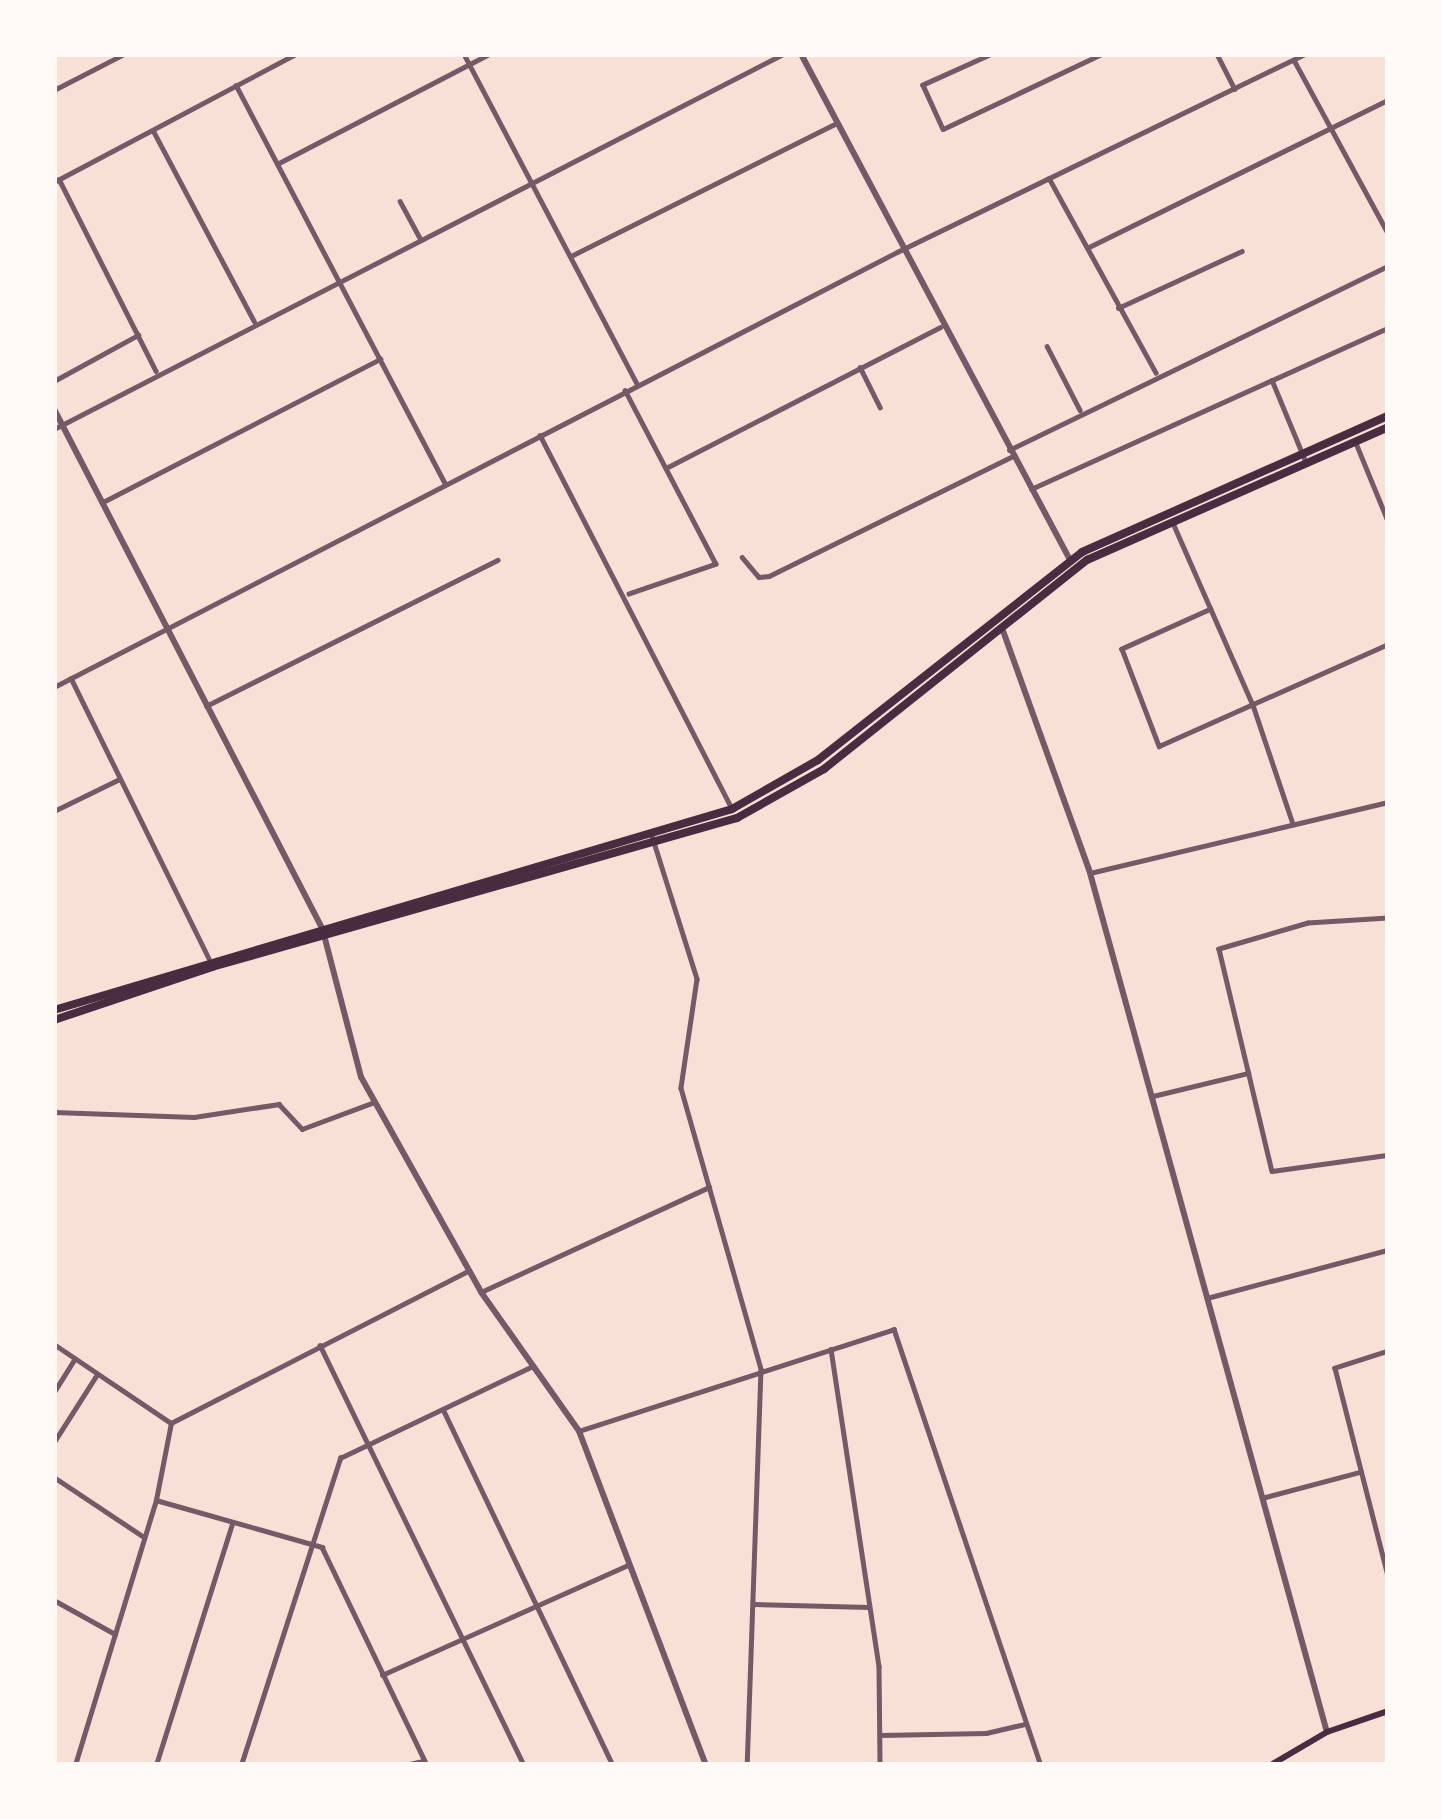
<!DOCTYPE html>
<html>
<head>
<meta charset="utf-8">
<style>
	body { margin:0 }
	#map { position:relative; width:1442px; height:1819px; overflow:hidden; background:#f7e1d7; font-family:"Sofia Sans Condensed",sans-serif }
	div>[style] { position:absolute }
	.minor>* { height:4.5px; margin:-2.25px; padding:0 2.25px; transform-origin:2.25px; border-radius:2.25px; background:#755966 }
	.tertiary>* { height:6px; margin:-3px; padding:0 3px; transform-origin:3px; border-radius:3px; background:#755966 }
	.secondary>* { height:6px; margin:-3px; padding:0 3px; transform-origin:3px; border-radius:3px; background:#4a2c40 }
	.primary>* { height:8px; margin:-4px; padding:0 4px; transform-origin:4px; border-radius:4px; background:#4a2c40 }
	span { translate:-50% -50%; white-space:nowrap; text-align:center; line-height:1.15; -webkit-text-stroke:10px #fffaf5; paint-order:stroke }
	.frame { position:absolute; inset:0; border:57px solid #fffaf5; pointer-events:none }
</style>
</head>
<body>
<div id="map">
	<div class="minor">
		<i style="left:464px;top:54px;width:373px;rotate:62.3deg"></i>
		<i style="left:992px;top:54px;width:76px;rotate:155.8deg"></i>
		<i style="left:923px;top:85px;width:48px;rotate:65.6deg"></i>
		<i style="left:943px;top:129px;width:176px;rotate:-25.3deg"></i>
		<i style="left:1217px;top:54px;width:39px;rotate:63deg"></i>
		<i style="left:1294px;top:60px;width:197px;rotate:61.5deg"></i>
		<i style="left:236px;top:85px;width:450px;rotate:62.3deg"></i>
		<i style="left:54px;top:90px;width:79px;rotate:-27.2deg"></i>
		<i style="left:154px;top:132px;width:214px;rotate:62.1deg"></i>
		<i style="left:277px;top:164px;width:239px;rotate:-27.4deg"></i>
		<i style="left:1049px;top:178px;width:222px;rotate:61.2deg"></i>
		<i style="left:59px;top:179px;width:215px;rotate:63.2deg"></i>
		<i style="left:54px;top:182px;width:274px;rotate:-27.9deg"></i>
		<i style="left:400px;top:201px;width:42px;rotate:61.6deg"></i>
		<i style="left:1087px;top:248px;width:335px;rotate:-26.2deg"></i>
		<i style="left:571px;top:256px;width:295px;rotate:-26.6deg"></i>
		<i style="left:1118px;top:308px;width:136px;rotate:-24.7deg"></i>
		<i style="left:1047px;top:346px;width:72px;rotate:62.7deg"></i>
		<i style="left:860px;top:367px;width:45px;rotate:63.4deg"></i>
		<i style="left:1272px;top:380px;width:89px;rotate:67.5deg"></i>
		<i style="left:54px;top:381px;width:96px;rotate:-28.7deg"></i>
		<i style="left:625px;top:390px;width:196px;rotate:62.4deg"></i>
		<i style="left:716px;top:564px;width:92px;rotate:161deg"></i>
		<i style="left:54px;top:429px;width:820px;rotate:-27.22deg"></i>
		<i style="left:540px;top:435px;width:420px;rotate:62.8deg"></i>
		<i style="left:1356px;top:443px;width:84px;rotate:67.7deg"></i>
		<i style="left:1009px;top:450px;width:421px;rotate:-25.9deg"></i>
		<i style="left:666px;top:468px;width:308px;rotate:-27.2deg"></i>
		<i style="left:1031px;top:489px;width:392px;rotate:-24.3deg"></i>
		<i style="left:103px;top:502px;width:312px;rotate:-27.3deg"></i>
		<i style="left:1173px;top:523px;width:199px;rotate:66.3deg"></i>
		<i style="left:1253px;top:705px;width:126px;rotate:71.4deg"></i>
		<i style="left:742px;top:557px;width:26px;rotate:50deg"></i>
		<i style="left:759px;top:577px;width:10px;rotate:-6deg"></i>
		<i style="left:769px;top:576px;width:272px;rotate:-26.2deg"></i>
		<i style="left:1211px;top:609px;width:98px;rotate:155.8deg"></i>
		<i style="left:1122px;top:649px;width:104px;rotate:69.1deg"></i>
		<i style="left:1159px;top:746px;width:251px;rotate:-24deg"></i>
		<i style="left:71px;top:678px;width:312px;rotate:63.8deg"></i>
		<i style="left:54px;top:687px;width:949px;rotate:-27.29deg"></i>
		<i style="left:897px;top:252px;width:453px;rotate:-25.9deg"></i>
		<i style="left:206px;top:706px;width:326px;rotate:-26.6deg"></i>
		<i style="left:54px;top:811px;width:73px;rotate:-25.9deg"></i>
		<i style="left:652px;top:836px;width:150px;rotate:72.5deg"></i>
		<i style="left:697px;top:979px;width:110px;rotate:98.4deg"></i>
		<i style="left:681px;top:1088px;width:292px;rotate:74.1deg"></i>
		<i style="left:761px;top:1369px;width:396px;rotate:92deg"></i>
		<i style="left:1090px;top:873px;width:306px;rotate:-13.4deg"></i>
		<i style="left:1388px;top:918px;width:80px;rotate:176.4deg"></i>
		<i style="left:1308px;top:923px;width:93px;rotate:163.7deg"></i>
		<i style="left:1219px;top:949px;width:228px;rotate:76.6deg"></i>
		<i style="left:1272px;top:1171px;width:117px;rotate:-7.9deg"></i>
		<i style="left:1153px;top:1096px;width:98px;rotate:-13.6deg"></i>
		<i style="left:54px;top:1112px;width:140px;rotate:2deg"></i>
		<i style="left:194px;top:1117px;width:86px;rotate:-8.7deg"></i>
		<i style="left:279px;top:1104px;width:34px;rotate:47deg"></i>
		<i style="left:302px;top:1129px;width:75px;rotate:-20.4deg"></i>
		<i style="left:481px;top:1292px;width:251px;rotate:-24.7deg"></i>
		<i style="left:1207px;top:1298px;width:187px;rotate:-14.9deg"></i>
		<i style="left:54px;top:1344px;width:141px;rotate:34deg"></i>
		<i style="left:320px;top:1345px;width:467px;rotate:64.1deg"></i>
		<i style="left:831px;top:1349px;width:321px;rotate:81.4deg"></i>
		<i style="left:879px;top:1666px;width:99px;rotate:89.4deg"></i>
		<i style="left:1388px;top:1351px;width:56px;rotate:162.2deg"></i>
		<i style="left:1335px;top:1368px;width:215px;rotate:75.7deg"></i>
		<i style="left:54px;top:1392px;width:39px;rotate:-58deg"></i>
		<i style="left:443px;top:1409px;width:395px;rotate:64.5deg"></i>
		<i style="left:171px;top:1423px;width:334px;rotate:-27.1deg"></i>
		<i style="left:579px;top:1431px;width:331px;rotate:-17.9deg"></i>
		<i style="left:894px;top:1329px;width:460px;rotate:71.4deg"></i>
		<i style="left:54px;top:1442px;width:78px;rotate:-57.5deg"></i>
		<i style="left:54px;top:1477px;width:108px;rotate:33.7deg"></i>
		<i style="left:1262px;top:1498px;width:101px;rotate:-14.9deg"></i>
		<i style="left:156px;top:1500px;width:173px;rotate:15.8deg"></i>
		<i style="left:322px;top:1547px;width:242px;rotate:64.3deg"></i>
		<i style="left:54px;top:1600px;width:70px;rotate:29.1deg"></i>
		<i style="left:753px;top:1604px;width:115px;rotate:1.5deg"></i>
		<i style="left:382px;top:1675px;width:269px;rotate:-24.1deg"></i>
		<i style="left:881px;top:1735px;width:105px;rotate:-1.1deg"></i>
		<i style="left:986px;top:1733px;width:39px;rotate:-13deg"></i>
		<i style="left:75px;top:1765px;width:277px;rotate:-73deg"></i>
		<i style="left:156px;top:1500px;width:78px;rotate:-79deg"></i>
		<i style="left:156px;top:1765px;width:253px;rotate:-72.5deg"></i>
		<i style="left:241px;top:1765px;width:323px;rotate:-72.1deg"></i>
		<i style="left:340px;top:1458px;width:212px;rotate:-25.5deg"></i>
		<i style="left:405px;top:1765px;width:18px;rotate:-13deg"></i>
	</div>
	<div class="tertiary">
		<i style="left:801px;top:54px;width:573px;rotate:62deg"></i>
		<i style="left:54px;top:409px;width:582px;rotate:62.69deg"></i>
		<i style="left:1002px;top:628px;width:260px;rotate:70.2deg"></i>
		<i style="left:1090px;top:873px;width:891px;rotate:74.58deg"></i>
		<i style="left:324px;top:935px;width:147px;rotate:75.4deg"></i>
		<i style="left:361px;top:1077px;width:246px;rotate:60.8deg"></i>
		<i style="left:481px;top:1292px;width:170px;rotate:54.8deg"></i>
		<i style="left:579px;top:1431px;width:357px;rotate:69.2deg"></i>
	</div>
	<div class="secondary">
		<i style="left:1271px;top:1765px;width:65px;rotate:-30.5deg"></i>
		<i style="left:1327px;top:1732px;width:65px;rotate:-19deg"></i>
	</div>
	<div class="primary">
		<i style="left:54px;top:1010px;width:707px;rotate:-16.51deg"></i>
		<i style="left:732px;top:809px;width:99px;rotate:-29.7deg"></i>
		<i style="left:818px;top:760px;width:336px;rotate:-38.2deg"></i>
		<i style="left:1082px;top:552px;width:335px;rotate:-24deg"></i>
		<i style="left:54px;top:1020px;width:167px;rotate:-18.5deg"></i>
		<i style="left:212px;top:967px;width:546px;rotate:-15.84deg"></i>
		<i style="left:737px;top:818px;width:100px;rotate:-29.4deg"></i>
		<i style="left:824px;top:769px;width:336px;rotate:-38.5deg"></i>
		<i style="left:1087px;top:560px;width:329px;rotate:-23.8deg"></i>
	</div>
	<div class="frame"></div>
</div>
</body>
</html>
